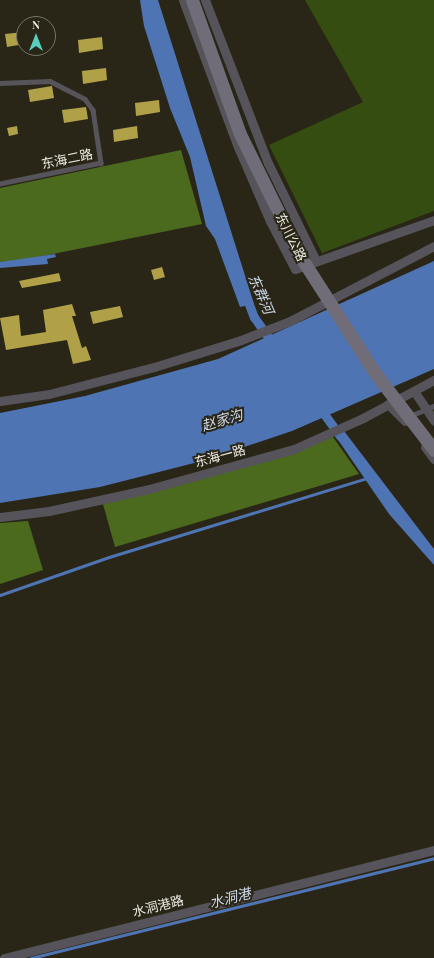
<!DOCTYPE html>
<html>
<head>
<meta charset="utf-8">
<style>
	body { margin:0 }
	#map { position:relative; width:434px; height:958px; overflow:hidden; background:#292618; font-family:"Playfair Display","Noto Sans SC",serif }
	div>[style] { position:absolute }
	.green>* { inset:0; background:#364d12 }
	.forest>* { inset:0; background:#4b6a1d }
	.water>* { inset:0; background:#4f74b4 }
	.stream>* { height:2.5px; margin:-1.25px; padding:0 1.25px; transform-origin:1.25px; border-radius:1.25px; background:#4f74b4 }
	.canal>* { height:9px; margin:-4.5px; padding:0 4.5px; transform-origin:4.5px; border-radius:4.5px; background:#4f74b4 }
	.building>* { inset:0; background:#b0a149 }
	.lane>* { height:4.5px; margin:-2.25px; padding:0 2.25px; transform-origin:2.25px; border-radius:2.25px; background:#56545a }
	.street>* { height:9px; margin:-4.5px; padding:0 4.5px; transform-origin:4.5px; border-radius:4.5px; background:#56545a }
	.secondary>* { height:13px; margin:-6.5px; padding:0 6.5px; transform-origin:6.5px; border-radius:6.5px; background:#706d78 }
	span { translate:-50% -50%; white-space:nowrap; text-align:center; line-height:1.15; -webkit-text-stroke:4px #292618; paint-order:stroke }
	.street-label { font-size:13px; color:#edebe2 }
	.water-label { font-size:14px; color:#d0dbed; font-style:italic }
	.north { position:absolute; left:16px; top:16px; width:40px; height:40px; box-sizing:border-box; background:#292618; border:1px solid #777569; border-radius:50%; rotate:0deg; font-size:11px; font-weight:700; line-height:16px; text-align:center; color:#edebe2 }
	.north::after { content:''; display:block; margin:auto; width:14px; height:18px; background:#59cebf; clip-path:polygon(50% 0,100% 100%,50% 72%,0 100%) }
</style>
</head>
<body>
<div id="map">
	<div class="green">
		<i style="clip-path:polygon(305px 0,434px 0,434px 211px,322px 253px,269px 145px,363px 102px)"></i>
	</div>
	<div class="forest">
		<i style="clip-path:polygon(181px 150px,202px 224px,23px 260px,0 262px,0 188px)"></i>
		<i style="clip-path:polygon(333px 437px,359px 474px,115px 547px,103px 504px)"></i>
		<i style="clip-path:polygon(28px 521px,43px 570px,0 584px,0 523px)"></i>
	</div>
	<div class="water">
		<i style="clip-path:polygon(140px 0,158px 0,254px 304px,240px 307px,215px 239px,206px 226px,190px 157px,170px 108px,144px 26px)"></i>
		<i style="clip-path:polygon(55px 254px,56px 257px,47px 259px,48px 264px,0 268px,0 262px)"></i>
		<i style="clip-path:polygon(434px 261px,434px 369px,292px 431px,202px 461px,100px 487px,0 503px,0 413px,85px 396px,218px 359px)"></i>
		<i style="clip-path:polygon(344px 431px,434px 549px,434px 565px,389px 514px,334px 434px)"></i>
	</div>
	<div class="stream">
		<i style="left:0;top:595px;width:115px;rotate:-19.2deg"></i>
		<i style="left:109px;top:557px;width:270px;rotate:-17deg"></i>
		<i style="left:31px;top:958px;width:415px;rotate:-13.9deg"></i>
	</div>
	<div class="canal">
		<i style="left:245px;top:294px;width:25px;rotate:69deg"></i>
		<i style="left:254px;top:317px;width:37px;rotate:55deg"></i>
		<i style="left:319px;top:407px;width:36px;rotate:54deg"></i>
	</div>
	<div class="building">
		<i style="clip-path:polygon(24px 32px,24px 44px,7px 47px,5px 34px)"></i>
		<i style="clip-path:polygon(102px 37px,103px 49px,79px 53px,78px 40px)"></i>
		<i style="clip-path:polygon(106px 68px,107px 80px,83px 84px,82px 71px)"></i>
		<i style="clip-path:polygon(52px 86px,54px 98px,30px 102px,28px 90px)"></i>
		<i style="clip-path:polygon(159px 100px,160px 112px,136px 116px,135px 103px)"></i>
		<i style="clip-path:polygon(86px 107px,88px 119px,64px 123px,62px 110px)"></i>
		<i style="clip-path:polygon(17px 126px,18px 134px,9px 136px,7px 128px)"></i>
		<i style="clip-path:polygon(137px 126px,138px 138px,114px 142px,113px 130px)"></i>
		<i style="clip-path:polygon(162px 267px,165px 277px,154px 280px,151px 270px)"></i>
		<i style="clip-path:polygon(59px 273px,61px 281px,22px 288px,19px 281px)"></i>
		<i style="clip-path:polygon(72px 304px,76px 316px,72px 316px,82px 348px,86px 346px,91px 360px,73px 364px,67px 340px,6px 350px,0 318px,19px 315px,21px 336px,46px 332px,43px 310px)"></i>
		<i style="clip-path:polygon(120px 306px,123px 317px,93px 324px,90px 312px)"></i>
	</div>
	<div class="lane">
		<i style="left:0;top:83px;width:50px;rotate:-2.3deg"></i>
		<i style="left:50px;top:81px;width:39px;rotate:27deg"></i>
		<i style="left:85px;top:99px;width:14px;rotate:54deg"></i>
		<i style="left:93px;top:110px;width:54px;rotate:81.4deg"></i>
		<i style="left:101px;top:163px;width:103px;rotate:168.3deg"></i>
		<i style="left:410px;top:416px;width:26px;rotate:-23deg"></i>
	</div>
	<div class="street">
		<i style="left:183px;top:0;width:157px;rotate:69.5deg"></i>
		<i style="left:238px;top:147px;width:81px;rotate:66.6deg"></i>
		<i style="left:270px;top:221px;width:54px;rotate:62.5deg"></i>
		<i style="left:295px;top:269px;width:147px;rotate:-19.4deg"></i>
		<i style="left:205px;top:0;width:175px;rotate:68.9deg"></i>
		<i style="left:268px;top:163px;width:109px;rotate:63.9deg"></i>
		<i style="left:414px;top:391px;width:36px;rotate:56deg"></i>
		<i style="left:0;top:401px;width:49px;rotate:-8.1deg"></i>
		<i style="left:49px;top:394px;width:108px;rotate:-14.4deg"></i>
		<i style="left:154px;top:367px;width:91px;rotate:-17.2deg"></i>
		<i style="left:241px;top:340px;width:53px;rotate:-21.2deg"></i>
		<i style="left:290px;top:321px;width:162px;rotate:-27.5deg"></i>
		<i style="left:388px;top:404px;width:24px;rotate:45deg"></i>
		<i style="left:425px;top:447px;width:15px;rotate:53deg"></i>
		<i style="left:0;top:517px;width:49px;rotate:-7deg"></i>
		<i style="left:49px;top:511px;width:102px;rotate:-12.4deg"></i>
		<i style="left:149px;top:489px;width:150px;rotate:-15.4deg"></i>
		<i style="left:294px;top:449px;width:76px;rotate:-24.2deg"></i>
		<i style="left:363px;top:418px;width:81px;rotate:-28.2deg"></i>
		<i style="left:4px;top:958px;width:443px;rotate:-14.1deg"></i>
	</div>
	<div class="secondary">
		<i style="left:192px;top:0;width:142px;rotate:70.3deg"></i>
		<i style="left:240px;top:134px;width:136px;rotate:63.8deg"></i>
		<i style="left:300px;top:256px;width:139px;rotate:57.3deg"></i>
		<i style="left:375px;top:373px;width:97px;rotate:52.5deg"></i>
	</div>
	<div class="street-label">
		<span style="left:67px;top:159px;rotate:-12deg">东海二路</span>
		<span style="left:291px;top:237px;rotate:63deg">东川公路</span>
		<span style="left:220px;top:456px;rotate:-15deg">东海一路</span>
		<span style="left:158px;top:906px;rotate:-14deg">水洞港路</span>
	</div>
	<div class="water-label">
		<span style="left:261px;top:294px;rotate:66deg">东群河</span>
		<span style="left:222px;top:420px;rotate:-17deg">赵家沟</span>
		<span style="left:230px;top:898px;rotate:-14deg">水洞港</span>
	</div>
	<div class="north">N</div>
</div>
</body>
</html>
